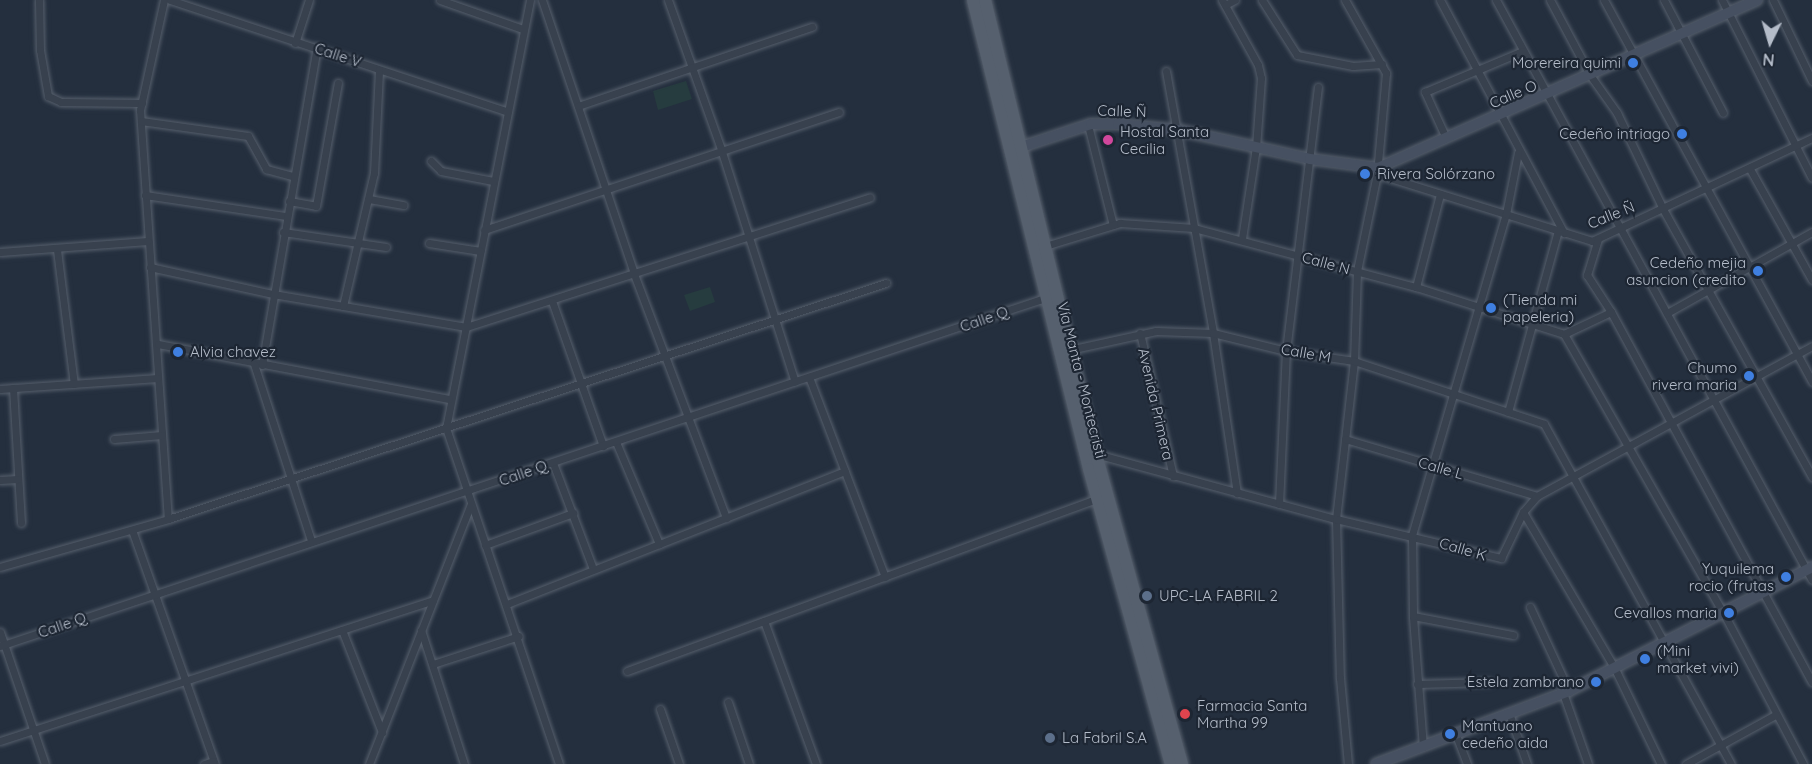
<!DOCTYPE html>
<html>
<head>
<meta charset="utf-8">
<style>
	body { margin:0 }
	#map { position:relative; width:1812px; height:764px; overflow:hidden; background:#242f3e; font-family:Quicksand,sans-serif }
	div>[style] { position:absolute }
	.green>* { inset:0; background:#263c3f }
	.roads { filter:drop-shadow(0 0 2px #565f6c) drop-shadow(0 0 2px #565f6c) }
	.street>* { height:7px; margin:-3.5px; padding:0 3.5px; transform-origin:3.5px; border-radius:3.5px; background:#38414e }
	.secondary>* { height:10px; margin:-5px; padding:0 5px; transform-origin:5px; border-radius:5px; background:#465061 }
	.primary>* { height:12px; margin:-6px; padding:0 6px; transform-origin:6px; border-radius:6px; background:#56606e }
	.dots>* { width:16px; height:16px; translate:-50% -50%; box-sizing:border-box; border:3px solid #1d2633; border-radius:50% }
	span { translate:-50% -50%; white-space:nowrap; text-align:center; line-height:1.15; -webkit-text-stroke:4.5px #1d2633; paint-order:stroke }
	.street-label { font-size:15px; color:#b4bcc9 }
	.poi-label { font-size:15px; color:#b4bcc9 }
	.right { translate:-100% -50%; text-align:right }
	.left { translate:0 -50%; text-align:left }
	.north { position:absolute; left:1740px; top:12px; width:60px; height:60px; -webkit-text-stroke:4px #1d2633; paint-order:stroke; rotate:185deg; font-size:16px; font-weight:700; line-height:24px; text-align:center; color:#b4bcc9 }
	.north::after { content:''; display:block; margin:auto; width:21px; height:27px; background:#b4bcc9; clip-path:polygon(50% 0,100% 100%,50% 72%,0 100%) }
</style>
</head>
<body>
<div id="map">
	<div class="green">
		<i style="clip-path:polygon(686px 81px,692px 99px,658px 110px,653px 91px)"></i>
		<i style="clip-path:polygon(710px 287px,715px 302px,690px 311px,684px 295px)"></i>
	</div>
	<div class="roads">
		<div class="street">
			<i style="left:39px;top:0;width:50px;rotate:88.9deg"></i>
			<i style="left:40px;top:50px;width:47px;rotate:80.1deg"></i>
			<i style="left:48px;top:96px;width:14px;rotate:25deg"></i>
			<i style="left:61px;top:102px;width:81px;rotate:0.7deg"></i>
			<i style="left:164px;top:0;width:113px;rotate:102.3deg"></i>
			<i style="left:140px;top:110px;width:410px;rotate:86.1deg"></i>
			<i style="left:170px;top:0;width:353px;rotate:18.3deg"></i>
			<i style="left:440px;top:0;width:88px;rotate:19.3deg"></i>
			<i style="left:530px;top:0;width:436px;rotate:101.1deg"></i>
			<i style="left:446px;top:428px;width:354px;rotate:71.4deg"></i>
			<i style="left:542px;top:0;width:289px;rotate:71.4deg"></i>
			<i style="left:634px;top:274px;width:261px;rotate:69.3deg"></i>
			<i style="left:668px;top:0;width:158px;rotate:70.4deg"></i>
			<i style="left:721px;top:149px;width:244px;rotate:72.4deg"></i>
			<i style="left:1222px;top:0;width:74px;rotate:61deg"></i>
			<i style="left:1258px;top:65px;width:13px;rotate:77deg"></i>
			<i style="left:1261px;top:78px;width:69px;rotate:94.1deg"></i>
			<i style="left:1256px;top:147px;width:93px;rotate:98.7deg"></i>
			<i style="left:1262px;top:0;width:65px;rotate:57.5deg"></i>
			<i style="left:1297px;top:55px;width:57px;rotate:11.1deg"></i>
			<i style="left:1353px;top:66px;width:29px;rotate:-4deg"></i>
			<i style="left:1345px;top:0;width:84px;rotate:60.7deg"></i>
			<i style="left:1386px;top:73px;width:101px;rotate:95.1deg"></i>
			<i style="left:1377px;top:174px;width:99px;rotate:101.7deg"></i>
			<i style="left:1357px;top:271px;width:90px;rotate:91.9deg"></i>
			<i style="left:1354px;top:361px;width:159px;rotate:96.5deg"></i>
			<i style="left:1336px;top:519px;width:159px;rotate:88.6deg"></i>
			<i style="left:1340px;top:678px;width:86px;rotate:84.7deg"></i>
			<i style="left:1440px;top:0;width:264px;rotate:62deg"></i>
			<i style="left:1496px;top:0;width:660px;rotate:61.42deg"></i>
			<i style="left:1550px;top:0;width:85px;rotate:61.9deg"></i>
			<i style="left:1590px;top:75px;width:47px;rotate:54.6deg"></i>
			<i style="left:1617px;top:113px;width:106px;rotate:64.4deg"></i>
			<i style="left:1663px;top:209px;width:307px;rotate:60.9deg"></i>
			<i style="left:1604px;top:0;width:435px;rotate:61.4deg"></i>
			<i style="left:1664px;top:0;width:127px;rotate:62.4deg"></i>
			<i style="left:1722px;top:0;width:199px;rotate:63.2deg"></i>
			<i style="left:1773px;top:0;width:90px;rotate:64.3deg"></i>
			<i style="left:1225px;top:5px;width:11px;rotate:-27deg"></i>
			<i style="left:295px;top:43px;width:45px;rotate:-72deg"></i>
			<i style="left:1166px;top:71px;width:266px;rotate:79.8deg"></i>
			<i style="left:1213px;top:333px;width:162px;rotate:81.5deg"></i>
			<i style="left:578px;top:106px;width:247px;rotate:-18.7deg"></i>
			<i style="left:141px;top:121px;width:108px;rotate:8deg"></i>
			<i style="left:248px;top:136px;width:38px;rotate:61deg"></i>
			<i style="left:266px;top:169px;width:28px;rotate:15deg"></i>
			<i style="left:1088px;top:125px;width:103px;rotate:76deg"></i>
			<i style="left:1446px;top:138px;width:51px;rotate:-114.5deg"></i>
			<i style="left:1425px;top:92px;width:106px;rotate:-22.7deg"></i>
			<i style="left:431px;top:161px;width:14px;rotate:45deg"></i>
			<i style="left:441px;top:171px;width:53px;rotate:10.9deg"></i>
			<i style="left:1750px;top:169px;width:127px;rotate:60.8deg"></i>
			<i style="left:1377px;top:174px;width:225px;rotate:17.3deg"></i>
			<i style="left:1592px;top:241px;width:243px;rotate:-25.1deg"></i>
			<i style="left:145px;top:195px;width:143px;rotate:8.5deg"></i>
			<i style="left:369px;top:199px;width:35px;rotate:10deg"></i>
			<i style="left:289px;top:201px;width:27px;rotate:10deg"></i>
			<i style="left:316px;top:206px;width:125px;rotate:-79.9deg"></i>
			<i style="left:484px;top:230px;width:374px;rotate:-18.4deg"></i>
			<i style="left:283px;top:232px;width:104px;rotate:8.3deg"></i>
			<i style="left:1598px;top:239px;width:38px;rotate:107deg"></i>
			<i style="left:1587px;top:275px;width:44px;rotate:57deg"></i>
			<i style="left:1611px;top:312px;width:421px;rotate:61.5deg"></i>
			<i style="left:429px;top:243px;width:52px;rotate:8.9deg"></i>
			<i style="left:1042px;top:247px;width:82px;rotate:-17.1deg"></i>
			<i style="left:1120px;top:223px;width:74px;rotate:3.9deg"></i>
			<i style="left:1194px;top:228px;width:230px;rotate:14.9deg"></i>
			<i style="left:1416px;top:287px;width:155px;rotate:17.6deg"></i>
			<i style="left:1564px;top:334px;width:52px;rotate:-25.1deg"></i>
			<i style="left:57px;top:250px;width:135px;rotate:82.8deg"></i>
			<i style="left:0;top:252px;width:148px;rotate:-4.3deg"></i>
			<i style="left:150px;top:267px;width:126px;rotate:12.4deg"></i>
			<i style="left:273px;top:294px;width:196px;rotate:9.7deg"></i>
			<i style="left:466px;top:327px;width:424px;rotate:-17.8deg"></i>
			<i style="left:1416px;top:287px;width:96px;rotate:-75.5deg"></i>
			<i style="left:552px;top:301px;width:154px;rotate:70.6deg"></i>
			<i style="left:343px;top:306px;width:137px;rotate:-76.9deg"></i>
			<i style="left:374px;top:173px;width:103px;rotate:-87.2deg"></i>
			<i style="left:1667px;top:313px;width:166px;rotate:-29.2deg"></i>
			<i style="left:1140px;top:333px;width:147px;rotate:77deg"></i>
			<i style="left:1564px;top:334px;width:322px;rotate:60.3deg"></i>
			<i style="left:1724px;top:614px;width:170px;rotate:62.2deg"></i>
			<i style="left:158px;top:344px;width:296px;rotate:10.7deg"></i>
			<i style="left:1069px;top:350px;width:89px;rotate:-12.3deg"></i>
			<i style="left:1156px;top:331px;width:57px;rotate:2deg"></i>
			<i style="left:1213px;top:333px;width:75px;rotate:13.9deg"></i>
			<i style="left:1286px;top:351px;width:69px;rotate:8.4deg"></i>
			<i style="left:1354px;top:361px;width:200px;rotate:18.3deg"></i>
			<i style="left:1544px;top:424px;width:388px;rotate:61.2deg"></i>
			<i style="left:254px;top:364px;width:185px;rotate:72.1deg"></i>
			<i style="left:262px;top:365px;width:323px;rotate:-80.2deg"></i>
			<i style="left:809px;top:377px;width:214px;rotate:69.2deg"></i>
			<i style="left:13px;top:388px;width:135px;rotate:86.6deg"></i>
			<i style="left:0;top:389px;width:158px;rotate:-4deg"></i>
			<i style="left:1508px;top:412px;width:188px;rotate:-74.6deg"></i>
			<i style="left:114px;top:439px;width:48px;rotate:-4.8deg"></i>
			<i style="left:1345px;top:439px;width:200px;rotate:16.5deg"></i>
			<i style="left:616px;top:442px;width:111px;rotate:67.1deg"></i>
			<i style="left:1096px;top:454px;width:249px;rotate:15.2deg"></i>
			<i style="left:1336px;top:519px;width:170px;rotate:13.3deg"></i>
			<i style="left:1501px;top:558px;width:51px;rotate:-64.4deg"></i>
			<i style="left:1523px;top:512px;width:21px;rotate:-49deg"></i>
			<i style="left:1537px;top:496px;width:313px;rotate:-28.6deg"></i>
			<i style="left:553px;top:463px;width:113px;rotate:69.3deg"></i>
			<i style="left:0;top:480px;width:18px;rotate:-3deg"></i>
			<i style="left:1279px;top:504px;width:153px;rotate:-87.4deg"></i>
			<i style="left:1286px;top:351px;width:266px;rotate:-83.1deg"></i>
			<i style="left:1523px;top:512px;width:182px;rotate:59.6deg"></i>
			<i style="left:1615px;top:669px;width:106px;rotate:64.2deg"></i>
			<i style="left:132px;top:530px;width:248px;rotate:70.5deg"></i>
			<i style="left:485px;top:545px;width:94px;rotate:-20deg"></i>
			<i style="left:0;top:567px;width:175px;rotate:-15.9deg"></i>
			<i style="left:168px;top:519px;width:756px;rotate:-18.2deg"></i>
			<i style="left:507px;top:604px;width:363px;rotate:-21.5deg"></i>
			<i style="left:1530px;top:607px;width:93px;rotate:65.1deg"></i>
			<i style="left:1413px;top:616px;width:102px;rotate:10.8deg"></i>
			<i style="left:764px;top:621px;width:152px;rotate:70deg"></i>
			<i style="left:342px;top:630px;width:110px;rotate:68.6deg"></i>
			<i style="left:421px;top:630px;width:141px;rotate:72.2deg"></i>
			<i style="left:0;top:632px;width:139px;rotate:71.2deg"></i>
			<i style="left:0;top:646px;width:1105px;rotate:-18.42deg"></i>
			<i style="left:433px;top:664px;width:90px;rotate:-18deg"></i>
			<i style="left:627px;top:671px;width:503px;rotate:-20.13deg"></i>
			<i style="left:1417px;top:684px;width:72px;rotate:-1.6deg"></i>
			<i style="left:1563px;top:693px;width:75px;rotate:70.6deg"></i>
			<i style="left:728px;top:702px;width:65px;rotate:71.3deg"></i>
			<i style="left:660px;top:709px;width:58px;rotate:70.9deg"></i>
			<i style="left:1510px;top:716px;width:51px;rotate:70.5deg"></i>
			<i style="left:1456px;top:735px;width:31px;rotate:69deg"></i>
			<i style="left:0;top:741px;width:455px;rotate:-18deg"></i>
			<i style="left:1423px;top:747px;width:131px;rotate:-94.4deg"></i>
			<i style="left:1413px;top:616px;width:81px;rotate:-90.7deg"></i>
			<i style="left:1412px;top:535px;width:334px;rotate:-73.7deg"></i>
			<i style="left:1506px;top:214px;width:62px;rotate:-78.9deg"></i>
			<i style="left:204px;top:764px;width:9px;rotate:-18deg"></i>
			<i style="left:369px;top:764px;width:279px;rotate:-68.6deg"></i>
			<i style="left:1686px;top:764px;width:102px;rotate:-28.8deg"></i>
		</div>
		<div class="secondary">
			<i style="left:1015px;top:149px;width:80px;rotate:-18.2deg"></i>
			<i style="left:1091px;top:124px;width:27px"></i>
			<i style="left:1118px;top:124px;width:60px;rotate:5.7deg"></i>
			<i style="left:1178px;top:130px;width:135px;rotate:12.4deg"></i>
			<i style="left:1310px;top:159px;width:69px;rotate:7.5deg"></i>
			<i style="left:1378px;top:168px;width:415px;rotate:-23.9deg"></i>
			<i style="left:1376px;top:764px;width:206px;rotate:-20.7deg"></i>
			<i style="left:1569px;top:691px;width:273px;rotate:-27deg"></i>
		</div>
		<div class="primary">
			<i style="left:973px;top:0;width:483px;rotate:76.1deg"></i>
			<i style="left:1089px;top:469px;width:306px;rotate:74.5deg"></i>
			<i style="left:985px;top:0;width:467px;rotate:76.3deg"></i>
			<i style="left:1096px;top:454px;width:322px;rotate:74.5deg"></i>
		</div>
	</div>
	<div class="dots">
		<i style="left:1633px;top:63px;background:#3f7fe0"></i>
		<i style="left:1682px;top:134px;background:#3f7fe0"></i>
		<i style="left:1108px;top:140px;background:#d1479c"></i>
		<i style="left:1365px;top:174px;background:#3f7fe0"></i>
		<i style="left:1758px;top:271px;background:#3f7fe0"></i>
		<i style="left:1491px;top:308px;background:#3f7fe0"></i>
		<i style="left:178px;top:352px;background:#3f7fe0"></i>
		<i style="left:1749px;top:376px;background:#3f7fe0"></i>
		<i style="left:1786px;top:577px;background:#3f7fe0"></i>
		<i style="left:1147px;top:596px;background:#5c6f8a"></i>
		<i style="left:1729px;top:613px;background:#3f7fe0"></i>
		<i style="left:1645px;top:659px;background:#3f7fe0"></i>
		<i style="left:1596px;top:682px;background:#3f7fe0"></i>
		<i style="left:1185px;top:714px;background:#e0444e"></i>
		<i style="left:1450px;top:734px;background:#3f7fe0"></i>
		<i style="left:1050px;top:738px;background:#5c6f8a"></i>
	</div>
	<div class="street-label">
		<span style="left:338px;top:55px;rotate:18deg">Calle V</span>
		<span style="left:1513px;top:94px;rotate:-23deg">Calle O</span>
		<span style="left:1122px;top:111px;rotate:2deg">Calle Ñ</span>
		<span style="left:1611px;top:215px;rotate:-22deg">Calle Ñ</span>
		<span style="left:1326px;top:263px;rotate:15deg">Calle N</span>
		<span style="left:984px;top:319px;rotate:-19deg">Calle Q</span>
		<span style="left:1306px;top:353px;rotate:10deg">Calle M</span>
		<span style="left:1082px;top:380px;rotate:76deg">Vía Manta - Montecristi</span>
		<span style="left:1156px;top:404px;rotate:77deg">Avenida Primera</span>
		<span style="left:1441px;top:468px;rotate:16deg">Calle L</span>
		<span style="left:523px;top:473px;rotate:-19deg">Calle Q</span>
		<span style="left:1463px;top:549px;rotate:16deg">Calle K</span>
		<span style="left:62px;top:625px;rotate:-19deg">Calle Q</span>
	</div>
	<div class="poi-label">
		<span class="right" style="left:1621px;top:63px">Morereira quimi</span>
		<span class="left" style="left:1120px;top:140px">Hostal Santa<br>Cecilia</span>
		<span class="right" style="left:1670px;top:134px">Cedeño intriago</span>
		<span class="left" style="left:1377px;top:174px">Rivera Solórzano</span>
		<span class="right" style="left:1746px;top:271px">Cedeño mejia<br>asuncion (credito</span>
		<span class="left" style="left:1503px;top:308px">(Tienda mi<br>papeleria)</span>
		<span class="left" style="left:190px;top:352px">Alvia chavez</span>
		<span class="right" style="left:1737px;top:376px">Chumo<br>rivera maria</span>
		<span class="right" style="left:1774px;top:577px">Yuquilema<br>rocio (frutas</span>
		<span class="left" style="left:1159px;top:596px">UPC-LA FABRIL 2</span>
		<span class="right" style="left:1717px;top:613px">Cevallos maria</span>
		<span class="left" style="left:1657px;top:659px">(Mini<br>market vivi)</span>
		<span class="right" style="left:1584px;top:682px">Estela zambrano</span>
		<span class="left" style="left:1197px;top:714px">Farmacia Santa<br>Martha 99</span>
		<span class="left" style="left:1462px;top:734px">Mantuano<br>cedeño aida</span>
		<span class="left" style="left:1062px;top:738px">La Fabril S.A</span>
	</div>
	<div class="north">N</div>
</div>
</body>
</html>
